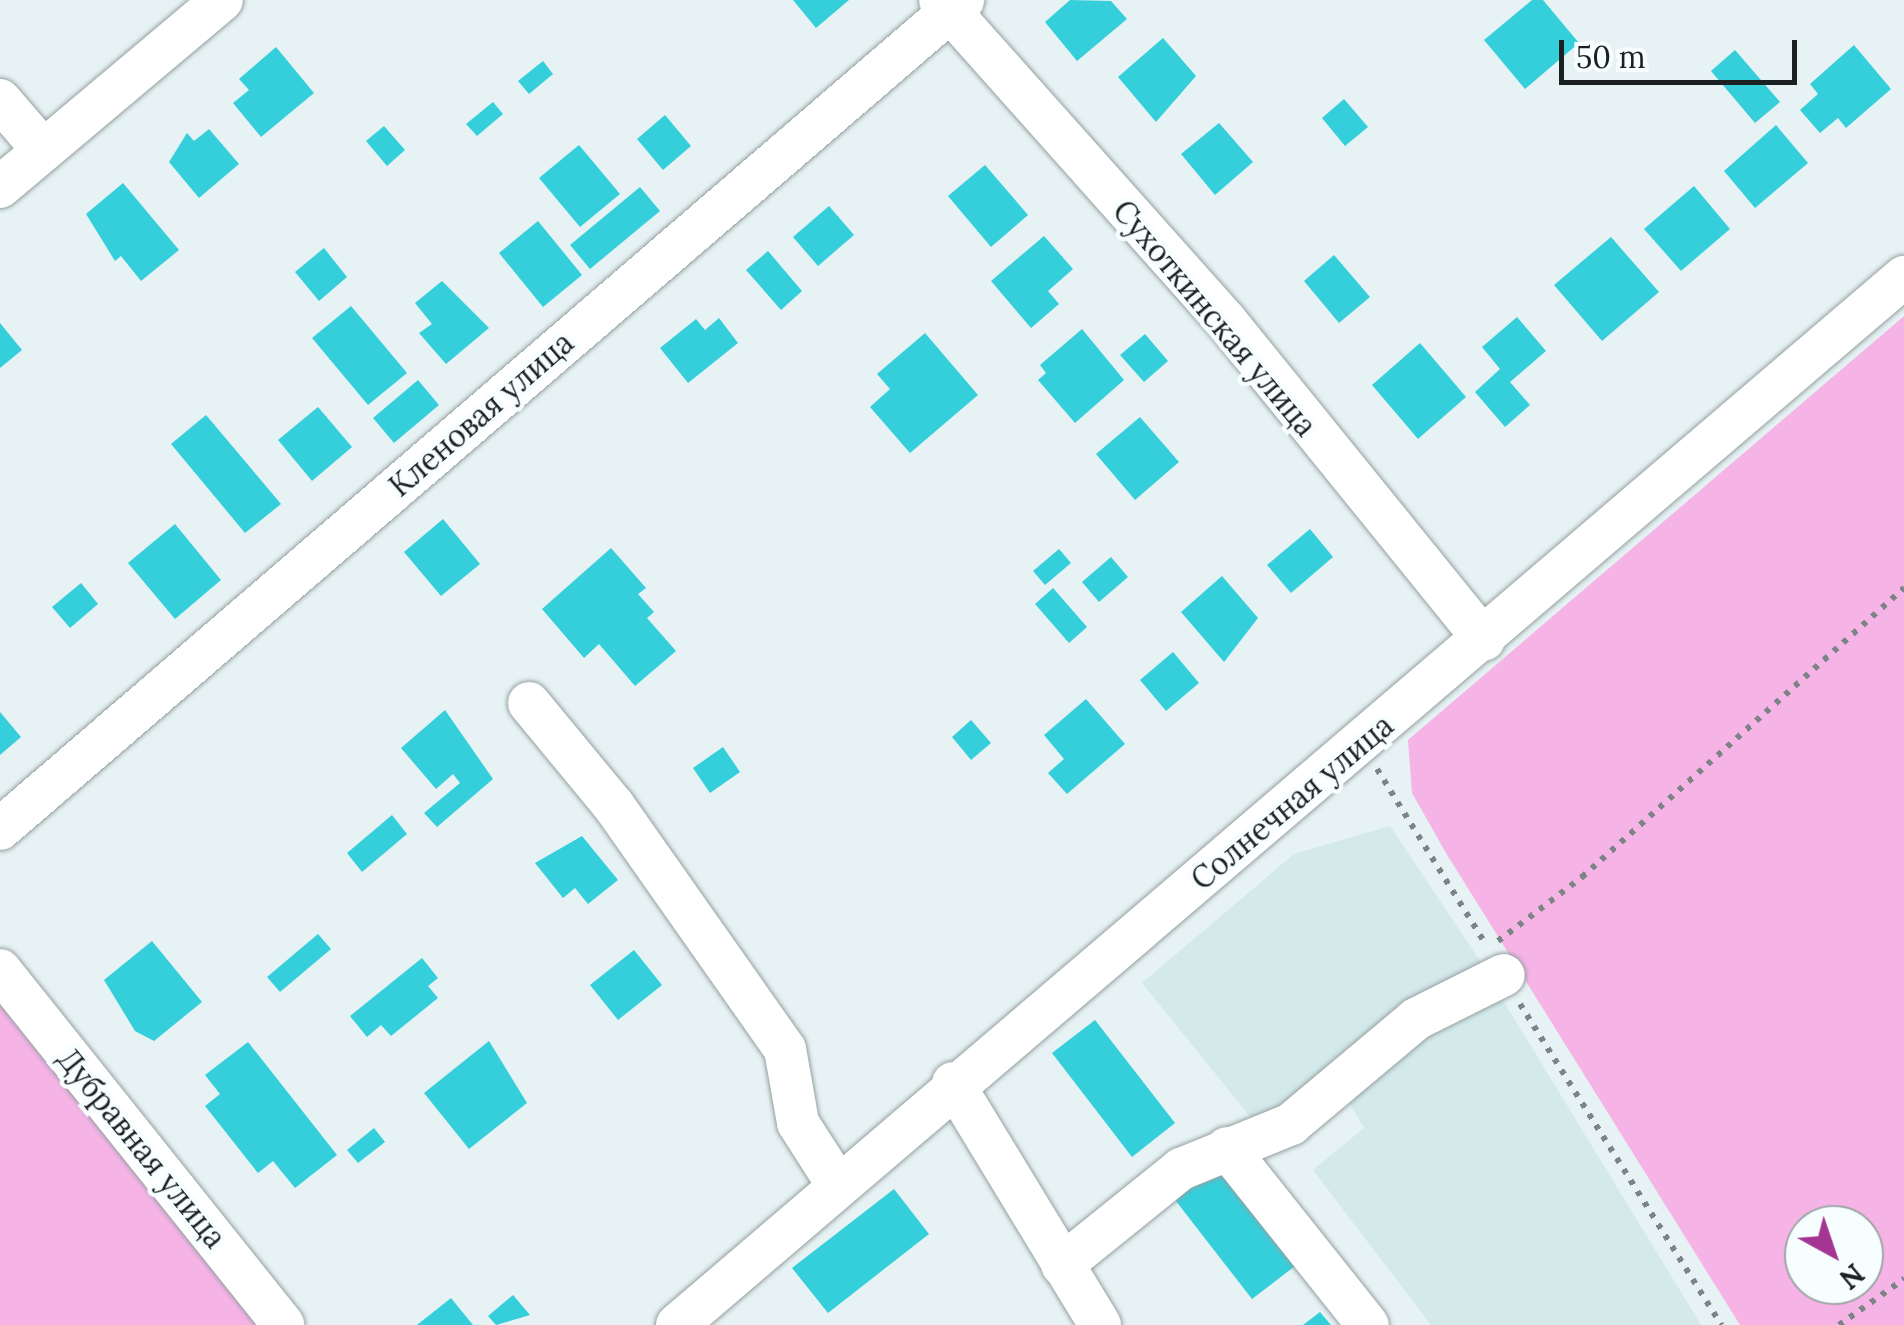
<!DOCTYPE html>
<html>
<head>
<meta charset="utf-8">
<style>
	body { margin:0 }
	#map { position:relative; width:1904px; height:1325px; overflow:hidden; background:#e6f2f3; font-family:Lora,serif }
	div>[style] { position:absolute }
	.built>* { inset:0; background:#d3e9ea }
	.green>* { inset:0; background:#f5b3e6 }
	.building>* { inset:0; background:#35cfdc }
	.path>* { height:6px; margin-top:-3px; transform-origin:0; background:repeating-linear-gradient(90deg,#7c8485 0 5px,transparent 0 13px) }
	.roads { filter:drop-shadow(0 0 2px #95a0a1) drop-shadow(0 0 2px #95a0a1) }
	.minor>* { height:42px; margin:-21px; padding:0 21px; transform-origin:21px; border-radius:21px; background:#fff }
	span { translate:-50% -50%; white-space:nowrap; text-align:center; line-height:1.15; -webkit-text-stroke:9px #f7feff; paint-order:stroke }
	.street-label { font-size:30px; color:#1b2020 }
	.north { position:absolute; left:1784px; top:1205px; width:100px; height:100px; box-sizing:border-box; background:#f7feff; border:2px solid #9fa5a6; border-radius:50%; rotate:140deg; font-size:28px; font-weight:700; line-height:40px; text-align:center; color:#1b2020 }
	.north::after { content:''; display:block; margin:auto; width:35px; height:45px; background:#a53593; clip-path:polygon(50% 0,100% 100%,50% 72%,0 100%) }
	.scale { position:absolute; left:1559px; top:40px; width:238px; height:45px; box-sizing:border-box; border:5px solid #1b2020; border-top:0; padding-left:12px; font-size:30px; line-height:35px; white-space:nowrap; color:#1b2020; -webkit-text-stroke:8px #f7feff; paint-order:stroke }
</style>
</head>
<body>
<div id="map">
	<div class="built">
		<i style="clip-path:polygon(1390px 826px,1484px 967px,1257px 1125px,1142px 983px,1294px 854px)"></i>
		<i style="clip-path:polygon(1501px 997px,1701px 1325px,1431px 1325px,1313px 1170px,1364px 1128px,1345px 1095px,1417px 1037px)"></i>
	</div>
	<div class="green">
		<i style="clip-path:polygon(evenodd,1904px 316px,1904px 1325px,1740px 1325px,1446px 853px,1412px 793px,1408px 740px,1904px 316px,1804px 1225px,1864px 1225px,1864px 1285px,1804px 1285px,1804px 1225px)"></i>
		<i style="clip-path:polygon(0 1004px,259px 1325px,0 1325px)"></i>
	</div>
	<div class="building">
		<i style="clip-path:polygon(793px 0,849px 0,816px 28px)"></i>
		<i style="clip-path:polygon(1070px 0,1111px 1px,1127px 19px,1077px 61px,1045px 22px)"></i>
		<i style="clip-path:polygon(1532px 0,1543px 0,1579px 43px,1525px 89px,1484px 40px)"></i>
		<i style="clip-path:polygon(1163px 38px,1196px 76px,1156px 122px,1118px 77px)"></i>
		<i style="clip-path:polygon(1854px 45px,1891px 89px,1846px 128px,1838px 118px,1820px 133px,1800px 110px,1818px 94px,1810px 84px)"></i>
		<i style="clip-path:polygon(276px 47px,314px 93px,261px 137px,233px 103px,249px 90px,239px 79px)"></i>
		<i style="clip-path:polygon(1735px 50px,1780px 102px,1755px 123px,1711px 71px)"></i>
		<i style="clip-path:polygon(543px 61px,553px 74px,529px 94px,518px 81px)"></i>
		<i style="clip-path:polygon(1344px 99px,1368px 127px,1345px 146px,1322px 118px)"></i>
		<i style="clip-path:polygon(493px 102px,503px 114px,477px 136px,466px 124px)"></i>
		<i style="clip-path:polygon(665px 115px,691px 146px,663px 170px,637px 139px)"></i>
		<i style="clip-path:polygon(1219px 123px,1253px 162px,1215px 195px,1181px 154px)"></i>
		<i style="clip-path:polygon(1776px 125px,1808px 163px,1755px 208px,1724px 171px)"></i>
		<i style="clip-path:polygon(384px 126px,405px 150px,387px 166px,366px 141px)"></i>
		<i style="clip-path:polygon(209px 129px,239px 164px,199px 198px,169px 162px,187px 133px,194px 141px)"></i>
		<i style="clip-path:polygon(579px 145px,620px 194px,580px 227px,539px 178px)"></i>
		<i style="clip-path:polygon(985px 165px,1028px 215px,991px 247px,948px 196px)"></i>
		<i style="clip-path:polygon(123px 183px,179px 250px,141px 281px,121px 256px,115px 261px,86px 214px)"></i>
		<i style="clip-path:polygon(1694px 186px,1730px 229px,1681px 271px,1644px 229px)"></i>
		<i style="clip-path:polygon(640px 187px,660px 211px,590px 269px,570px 245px)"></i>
		<i style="clip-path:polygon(829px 206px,854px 235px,818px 266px,793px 237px)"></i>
		<i style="clip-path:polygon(538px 221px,582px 275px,543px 307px,499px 253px)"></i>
		<i style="clip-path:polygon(1044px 236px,1073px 269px,1048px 291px,1059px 304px,1031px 328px,991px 281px)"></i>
		<i style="clip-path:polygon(1611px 237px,1659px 292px,1602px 341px,1554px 285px)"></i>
		<i style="clip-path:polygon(324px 248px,347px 277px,319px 301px,295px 272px)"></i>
		<i style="clip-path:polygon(768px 251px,802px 291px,781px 310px,746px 270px)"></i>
		<i style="clip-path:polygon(1334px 255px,1370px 297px,1339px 323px,1304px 281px)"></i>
		<i style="clip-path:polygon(442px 281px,489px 328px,446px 364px,419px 333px,432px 324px,415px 303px)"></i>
		<i style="clip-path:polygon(351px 306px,407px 373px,368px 405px,312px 338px)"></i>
		<i style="clip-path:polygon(1517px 317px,1546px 351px,1510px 382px,1530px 405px,1505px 427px,1475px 392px,1500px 369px,1482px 347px)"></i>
		<i style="clip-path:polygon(719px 318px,738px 343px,688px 383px,660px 348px,696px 319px,705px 330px)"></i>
		<i style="clip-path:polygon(0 323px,22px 350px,0 368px)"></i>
		<i style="clip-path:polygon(1082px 329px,1124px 380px,1075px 423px,1038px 380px,1046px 373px,1040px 365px)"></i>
		<i style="clip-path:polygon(925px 333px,978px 395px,910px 453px,870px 407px,890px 389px,877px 374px)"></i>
		<i style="clip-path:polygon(1145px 334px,1168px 361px,1144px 382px,1120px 355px)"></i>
		<i style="clip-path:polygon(1420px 343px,1466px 397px,1418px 439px,1372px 385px)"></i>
		<i style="clip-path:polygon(418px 380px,439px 405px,394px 443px,373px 418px)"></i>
		<i style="clip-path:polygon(318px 407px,352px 447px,312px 481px,278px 440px)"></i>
		<i style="clip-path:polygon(206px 415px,281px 504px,245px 533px,171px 444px)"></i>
		<i style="clip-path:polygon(1140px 417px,1179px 462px,1135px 500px,1096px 454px)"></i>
		<i style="clip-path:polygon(443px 519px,480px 564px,441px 596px,404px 552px)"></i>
		<i style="clip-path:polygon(175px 524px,221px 580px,175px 619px,128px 563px)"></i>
		<i style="clip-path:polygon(1310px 529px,1333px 557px,1291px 593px,1267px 565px)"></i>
		<i style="clip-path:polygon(611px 548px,646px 588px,638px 594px,654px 612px,647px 618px,676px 651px,635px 686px,599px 644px,584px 658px,542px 609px)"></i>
		<i style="clip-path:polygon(1059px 549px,1071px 563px,1045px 585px,1033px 571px)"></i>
		<i style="clip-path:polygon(1111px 557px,1128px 577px,1099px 602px,1082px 582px)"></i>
		<i style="clip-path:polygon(1222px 576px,1258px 618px,1224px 662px,1181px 612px)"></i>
		<i style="clip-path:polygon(81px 583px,98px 604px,70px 628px,52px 607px)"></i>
		<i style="clip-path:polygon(1053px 588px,1087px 627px,1069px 643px,1035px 604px)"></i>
		<i style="clip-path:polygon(1173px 652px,1199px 683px,1166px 711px,1140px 680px)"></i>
		<i style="clip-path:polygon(1086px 699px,1125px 744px,1067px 794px,1048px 773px,1064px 759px,1044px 735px)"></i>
		<i style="clip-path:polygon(445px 710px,493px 779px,437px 827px,424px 813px,460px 783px,453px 774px,436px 789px,401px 748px)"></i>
		<i style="clip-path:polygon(0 712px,21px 737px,0 755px)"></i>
		<i style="clip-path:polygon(971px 720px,991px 743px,971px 760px,952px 737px)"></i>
		<i style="clip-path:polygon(723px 747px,740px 772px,710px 793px,693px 768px)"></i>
		<i style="clip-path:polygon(392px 815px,407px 834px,362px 872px,347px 853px)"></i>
		<i style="clip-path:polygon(582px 836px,618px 880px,588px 904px,575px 888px,563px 898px,535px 863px)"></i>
		<i style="clip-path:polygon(318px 934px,331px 949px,280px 992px,267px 977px)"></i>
		<i style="clip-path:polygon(152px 941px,202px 1002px,154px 1041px,135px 1031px,104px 980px)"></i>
		<i style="clip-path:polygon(634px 950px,662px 985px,618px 1020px,590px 985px)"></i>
		<i style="clip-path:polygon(422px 958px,438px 978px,428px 986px,438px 998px,391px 1036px,381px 1025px,367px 1037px,350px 1016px)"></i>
		<i style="clip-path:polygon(1095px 1020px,1175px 1123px,1132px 1157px,1052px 1053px)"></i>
		<i style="clip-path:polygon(489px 1041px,527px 1103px,469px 1149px,424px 1093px)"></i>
		<i style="clip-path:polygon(248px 1042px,337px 1155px,295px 1188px,273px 1161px,258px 1173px,205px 1106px,220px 1094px,205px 1075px)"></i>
		<i style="clip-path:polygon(374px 1128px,385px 1142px,358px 1163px,347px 1150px)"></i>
		<i style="clip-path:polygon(1215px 1163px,1295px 1266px,1252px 1299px,1172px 1196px)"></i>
		<i style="clip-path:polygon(894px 1189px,929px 1234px,828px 1313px,792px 1268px)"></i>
		<i style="clip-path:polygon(513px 1295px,530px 1315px,496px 1325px,488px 1316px)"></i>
		<i style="clip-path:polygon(451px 1298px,473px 1325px,417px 1325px)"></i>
		<i style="clip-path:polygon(1320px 1312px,1331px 1325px,1303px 1325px)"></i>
	</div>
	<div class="path">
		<i style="left:1377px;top:769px;width:207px;rotate:58.2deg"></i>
		<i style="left:1498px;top:941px;width:106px;rotate:-37.3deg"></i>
		<i style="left:1582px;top:877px;width:433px;rotate:-41.9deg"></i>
		<i style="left:1520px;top:1004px;width:379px;rotate:57.9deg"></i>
		<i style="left:1839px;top:1325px;width:80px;rotate:-35.3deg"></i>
	</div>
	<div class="roads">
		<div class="minor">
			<i style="left:940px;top:0;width:430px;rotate:48.3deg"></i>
			<i style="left:1226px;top:321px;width:410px;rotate:51deg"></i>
			<i style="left:0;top:100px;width:66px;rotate:49.3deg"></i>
			<i style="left:0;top:187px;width:290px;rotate:-40.1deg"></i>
			<i style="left:529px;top:703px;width:134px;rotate:50.5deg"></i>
			<i style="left:614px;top:806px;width:297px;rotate:54.9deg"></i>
			<i style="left:785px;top:1049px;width:75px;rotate:80deg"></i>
			<i style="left:798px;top:1123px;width:72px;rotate:57.4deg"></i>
			<i style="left:0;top:829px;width:1271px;rotate:-40.72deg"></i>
			<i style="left:0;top:970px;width:454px;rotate:51.4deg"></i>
			<i style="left:953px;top:1083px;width:283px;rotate:58.7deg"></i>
			<i style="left:1227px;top:1148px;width:226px;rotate:51.5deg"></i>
			<i style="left:1062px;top:1265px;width:153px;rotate:-38.9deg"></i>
			<i style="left:1181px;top:1169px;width:119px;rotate:-22.2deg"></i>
			<i style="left:1291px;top:1124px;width:163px;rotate:-40deg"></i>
			<i style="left:1416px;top:1019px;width:98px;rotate:-26.6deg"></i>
			<i style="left:677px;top:1325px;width:1614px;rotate:-40.5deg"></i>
		</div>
	</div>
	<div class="street-label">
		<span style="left:1215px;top:318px;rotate:50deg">Сухоткинская улица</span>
		<span style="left:481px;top:414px;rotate:-41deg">Кленовая улица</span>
		<span style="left:1292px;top:802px;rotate:-40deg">Солнечная улица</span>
		<span style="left:142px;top:1148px;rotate:51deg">Дубравная улица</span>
	</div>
	<div class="north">N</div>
	<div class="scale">50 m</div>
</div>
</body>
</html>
